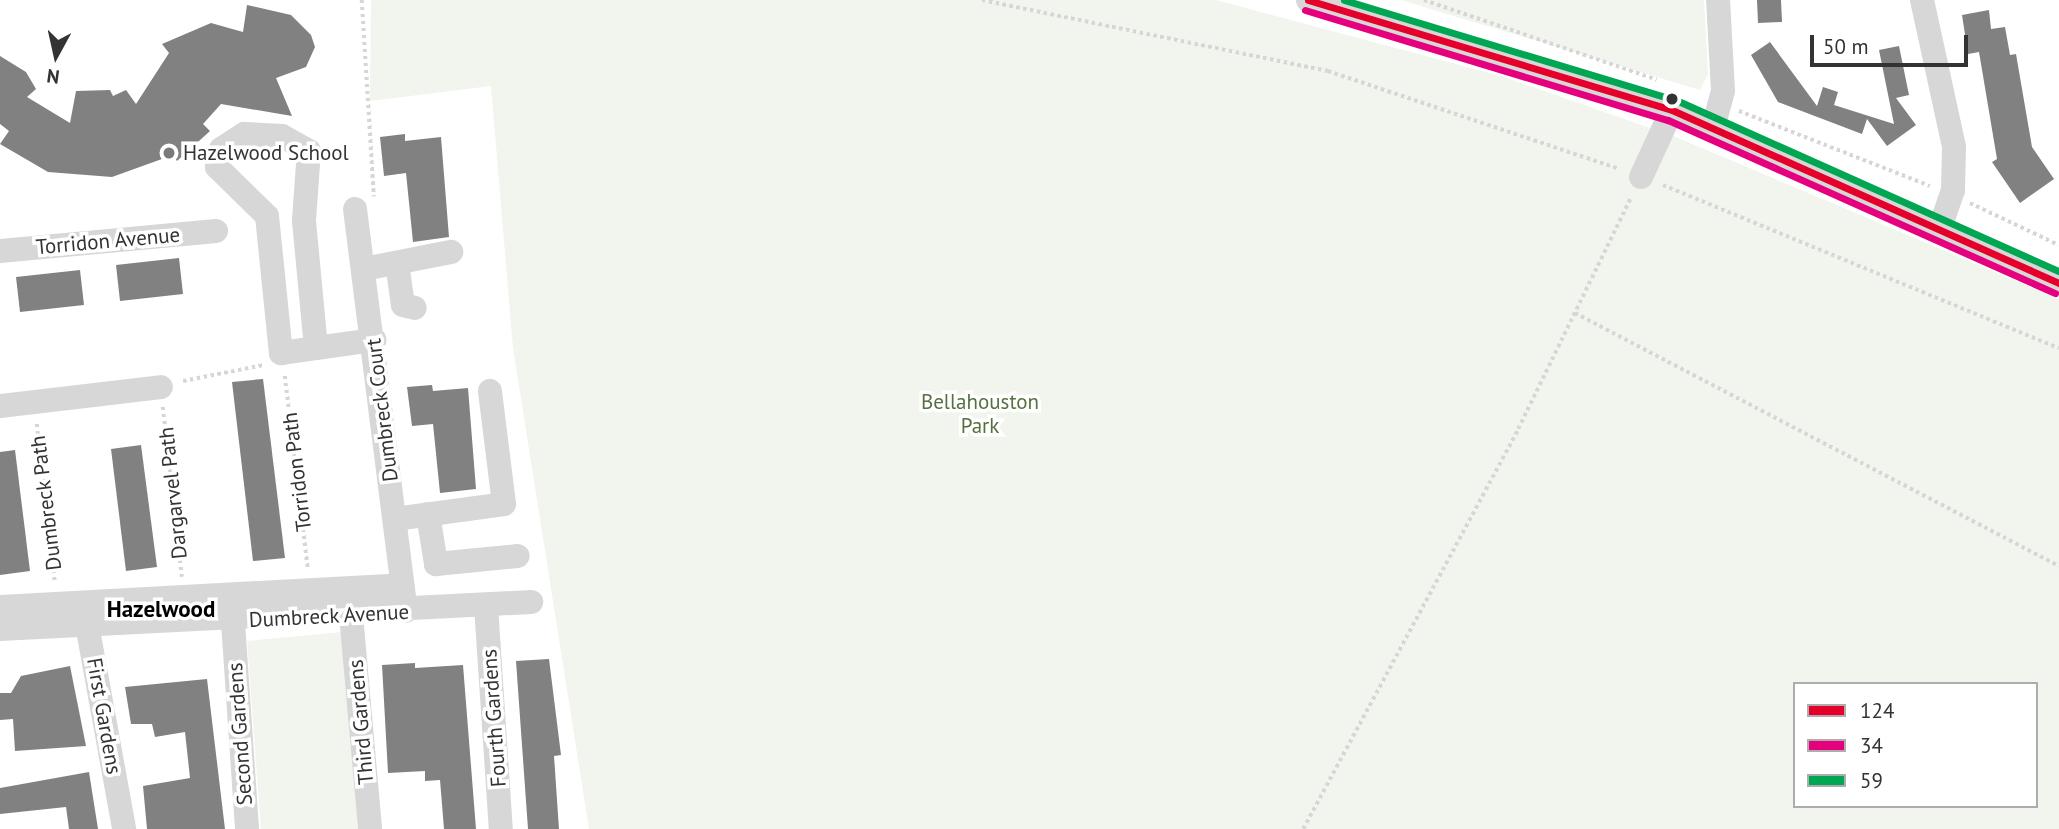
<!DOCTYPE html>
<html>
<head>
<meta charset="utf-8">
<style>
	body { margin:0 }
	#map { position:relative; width:2059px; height:829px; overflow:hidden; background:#fff; font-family:"PT Sans",sans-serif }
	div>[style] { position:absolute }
	.green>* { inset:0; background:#f1f5ed }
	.building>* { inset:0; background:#818181 }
	.path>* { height:3.5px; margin-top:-1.75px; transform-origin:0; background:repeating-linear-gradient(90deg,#d6d6d6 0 3.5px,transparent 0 7px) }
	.minor>* { height:24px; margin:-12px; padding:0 12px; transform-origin:12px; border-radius:12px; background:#d7d7d7 }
	.bus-1>* { height:7px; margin:-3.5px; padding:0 3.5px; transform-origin:3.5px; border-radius:3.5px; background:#e4002b }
	.bus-2>* { height:7px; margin:-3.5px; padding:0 3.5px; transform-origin:3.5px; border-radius:3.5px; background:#e5007d }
	.bus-3>* { height:7px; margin:-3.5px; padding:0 3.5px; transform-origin:3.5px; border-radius:3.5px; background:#00a651 }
	.dots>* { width:19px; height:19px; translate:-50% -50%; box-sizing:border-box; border:4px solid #fff; border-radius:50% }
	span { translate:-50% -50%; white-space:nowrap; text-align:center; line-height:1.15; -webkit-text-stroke:7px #fff; paint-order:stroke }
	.poi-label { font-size:21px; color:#333 }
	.left { translate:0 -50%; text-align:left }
	.street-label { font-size:21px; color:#333 }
	.park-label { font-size:21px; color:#56703f }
	.neighbourhood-label { font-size:23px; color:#000; font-weight:700 }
	.legend { position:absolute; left:1793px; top:682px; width:245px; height:126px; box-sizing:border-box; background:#fff; border:2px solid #adadad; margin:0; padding:9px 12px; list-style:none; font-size:21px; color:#333 }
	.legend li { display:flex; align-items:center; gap:14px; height:35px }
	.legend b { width:35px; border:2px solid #adadad }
	.north { position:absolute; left:21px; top:21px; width:70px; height:70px; -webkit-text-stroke:5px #fff; paint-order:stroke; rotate:188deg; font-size:19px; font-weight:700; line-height:28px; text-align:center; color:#333 }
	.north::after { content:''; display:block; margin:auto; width:24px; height:32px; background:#333; clip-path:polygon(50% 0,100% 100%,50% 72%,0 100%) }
	.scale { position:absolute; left:1810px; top:35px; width:158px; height:32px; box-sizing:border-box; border:4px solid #333; border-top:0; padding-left:9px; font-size:21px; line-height:24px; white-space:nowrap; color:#333; -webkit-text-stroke:5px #fff; paint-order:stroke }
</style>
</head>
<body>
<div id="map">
	<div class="green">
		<i style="clip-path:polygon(evenodd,371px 0,1216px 0,1501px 76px,1676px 137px,2059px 299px,2059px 829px,589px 829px,513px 348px,491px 86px,370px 101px,371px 0,1795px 684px,2036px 684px,2036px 806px,1795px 806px,1795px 684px)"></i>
		<i style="clip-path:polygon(1401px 0,1704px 0,1708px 74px,1700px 90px)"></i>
		<i style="clip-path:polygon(342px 632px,358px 829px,261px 829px,247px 641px)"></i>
	</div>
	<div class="building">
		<i style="clip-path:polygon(1757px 0,1781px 0,1782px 22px,1758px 23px)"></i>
		<i style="clip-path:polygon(247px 5px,291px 15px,311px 35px,315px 47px,306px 67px,276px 78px,292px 116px,221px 104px,203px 124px,210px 131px,177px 161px,173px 155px,112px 177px,48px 172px,0 144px,9px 131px,0 124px,0 56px,26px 72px,36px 89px,27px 97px,70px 123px,76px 91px,110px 90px,113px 96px,126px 90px,136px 104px,169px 53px,162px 44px,211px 23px,243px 32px)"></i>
		<i style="clip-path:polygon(1989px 10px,1991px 29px,2005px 27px,2010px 55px,2016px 54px,2032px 147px,2054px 179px,2020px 203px,1992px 162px,1997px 159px,1979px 52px,1968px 54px,1962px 15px)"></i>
		<i style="clip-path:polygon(1770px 42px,1817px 106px,1823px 87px,1838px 92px,1834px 105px,1894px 124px,1879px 50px,1899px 46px,1909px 95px,1896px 98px,1916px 125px,1887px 146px,1867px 119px,1862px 134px,1778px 102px,1751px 55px)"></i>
		<i style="clip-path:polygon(405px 134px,405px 141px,441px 137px,449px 237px,413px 242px,406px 173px,384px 176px,380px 137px)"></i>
		<i style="clip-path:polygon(179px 258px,183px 294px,120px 301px,116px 265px)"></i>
		<i style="clip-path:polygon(80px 270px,84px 305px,20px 312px,16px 277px)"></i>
		<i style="clip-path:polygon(263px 379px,285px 558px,253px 561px,232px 382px)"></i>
		<i style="clip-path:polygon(432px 385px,433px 391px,468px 388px,476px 489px,440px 493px,433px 424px,412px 426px,407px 387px)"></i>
		<i style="clip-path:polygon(141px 445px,157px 567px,126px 571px,111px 449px)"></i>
		<i style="clip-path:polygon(15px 450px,30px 571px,0 575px,0 452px)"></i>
		<i style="clip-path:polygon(549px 659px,561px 755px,554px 756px,559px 829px,528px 829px,516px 661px)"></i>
		<i style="clip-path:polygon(415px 663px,415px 668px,463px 665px,476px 829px,444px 829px,440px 780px,425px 781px,425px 771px,388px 773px,382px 665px)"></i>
		<i style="clip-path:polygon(70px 666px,86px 746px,15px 751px,13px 719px,0 720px,0 693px,11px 693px,21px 676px)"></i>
		<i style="clip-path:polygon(207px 679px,225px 829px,147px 829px,143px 786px,190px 778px,185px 732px,155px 737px,152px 724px,131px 724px,125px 687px)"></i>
		<i style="clip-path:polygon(89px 772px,98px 829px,69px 829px,66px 807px,0 814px,0 788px)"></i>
	</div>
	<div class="path">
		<i style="left:362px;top:0;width:197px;rotate:86.5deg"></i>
		<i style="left:982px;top:0;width:353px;rotate:11.6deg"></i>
		<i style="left:1328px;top:71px;width:308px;rotate:18.6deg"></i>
		<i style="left:1424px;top:0;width:246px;rotate:18.9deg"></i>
		<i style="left:1739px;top:111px;width:205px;rotate:21.4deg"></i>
		<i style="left:1663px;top:185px;width:428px;rotate:22.4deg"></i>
		<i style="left:1970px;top:203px;width:98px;rotate:25.3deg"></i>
		<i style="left:1575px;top:313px;width:546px;rotate:27.6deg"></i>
		<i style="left:285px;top:376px;width:195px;rotate:83.2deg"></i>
		<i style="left:183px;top:381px;width:83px;rotate:-11.2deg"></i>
		<i style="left:163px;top:407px;width:171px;rotate:83.6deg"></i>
		<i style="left:37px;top:424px;width:160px;rotate:83.5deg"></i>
		<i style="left:1303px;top:829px;width:454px;rotate:-61.7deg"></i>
		<i style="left:1518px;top:429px;width:258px;rotate:-64deg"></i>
	</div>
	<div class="minor">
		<i style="left:1308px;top:0;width:380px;rotate:16.8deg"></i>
		<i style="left:1672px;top:110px;width:424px;rotate:24.1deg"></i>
		<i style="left:1922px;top:0;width:150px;rotate:77.7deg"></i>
		<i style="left:1954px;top:147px;width:43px;rotate:91.3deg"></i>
		<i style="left:1953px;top:190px;width:39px;rotate:109deg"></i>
		<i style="left:1713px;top:128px;width:38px;rotate:-75deg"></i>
		<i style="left:1723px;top:91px;width:91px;rotate:-93.1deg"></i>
		<i style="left:1641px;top:177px;width:74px;rotate:-65.2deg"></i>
		<i style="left:355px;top:209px;width:405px;rotate:82.8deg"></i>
		<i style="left:0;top:251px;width:217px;rotate:-5.3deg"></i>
		<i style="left:397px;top:263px;width:42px;rotate:81.9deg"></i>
		<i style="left:403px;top:305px;width:12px;rotate:14deg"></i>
		<i style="left:364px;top:269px;width:89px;rotate:-11.1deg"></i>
		<i style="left:316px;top:348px;width:129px;rotate:-95.4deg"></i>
		<i style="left:304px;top:220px;width:69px;rotate:-85.9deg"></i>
		<i style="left:309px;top:151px;width:31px;rotate:-151deg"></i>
		<i style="left:282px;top:136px;width:38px;rotate:-177deg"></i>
		<i style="left:244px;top:134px;width:27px;rotate:147deg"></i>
		<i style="left:221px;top:149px;width:18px;rotate:103deg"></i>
		<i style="left:217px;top:167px;width:70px;rotate:44.4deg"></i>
		<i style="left:267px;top:216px;width:138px;rotate:84.2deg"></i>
		<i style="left:281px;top:353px;width:35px;rotate:-8deg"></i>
		<i style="left:316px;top:348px;width:59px;rotate:-7.9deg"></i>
		<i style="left:0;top:406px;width:162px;rotate:-6.7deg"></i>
		<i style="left:428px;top:514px;width:51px;rotate:80.9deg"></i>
		<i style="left:436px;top:564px;width:82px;rotate:-5.6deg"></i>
		<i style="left:395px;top:519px;width:110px;rotate:-7.8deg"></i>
		<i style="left:504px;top:504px;width:114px;rotate:-97.1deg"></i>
		<i style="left:486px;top:606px;width:224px;rotate:86.2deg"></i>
		<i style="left:0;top:607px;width:403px;rotate:-3.1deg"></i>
		<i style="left:84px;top:608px;width:225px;rotate:79.7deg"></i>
		<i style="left:232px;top:608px;width:222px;rotate:86.1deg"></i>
		<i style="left:351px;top:615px;width:215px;rotate:84.9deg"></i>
		<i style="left:0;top:629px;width:532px;rotate:-2.91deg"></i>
	</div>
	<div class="bus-1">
		<i style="left:1308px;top:0;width:380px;rotate:16.8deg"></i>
		<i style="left:1672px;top:110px;width:424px;rotate:24.1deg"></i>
	</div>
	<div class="bus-2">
		<i style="left:1305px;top:10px;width:379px;rotate:16.9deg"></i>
		<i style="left:1668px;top:120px;width:424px;rotate:24.1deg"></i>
	</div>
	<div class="bus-3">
		<i style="left:1344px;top:0;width:347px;rotate:16.8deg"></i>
		<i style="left:1676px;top:100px;width:419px;rotate:24.1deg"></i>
	</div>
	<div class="dots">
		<i style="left:1672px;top:99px;background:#333"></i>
		<i style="left:169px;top:153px;background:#7a7a7a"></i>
	</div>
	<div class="poi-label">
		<span class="left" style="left:183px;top:153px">Hazelwood School</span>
	</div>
	<div class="street-label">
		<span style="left:108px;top:241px;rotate:-5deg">Torridon Avenue</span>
		<span style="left:382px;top:410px;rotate:-97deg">Dumbreck Court</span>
		<span style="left:297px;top:472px;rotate:-97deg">Torridon Path</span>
		<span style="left:173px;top:493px;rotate:-96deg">Dargarvel Path</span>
		<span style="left:46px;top:503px;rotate:-97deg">Dumbreck Path</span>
		<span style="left:329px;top:616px;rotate:-3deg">Dumbreck Avenue</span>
		<span style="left:104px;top:716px;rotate:80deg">First Gardens</span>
		<span style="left:494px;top:718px;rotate:-94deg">Fourth Gardens</span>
		<span style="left:361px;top:722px;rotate:-95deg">Third Gardens</span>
		<span style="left:240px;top:734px;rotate:-94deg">Second Gardens</span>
	</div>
	<div class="park-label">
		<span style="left:980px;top:414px">Bellahouston<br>Park</span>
	</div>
	<div class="neighbourhood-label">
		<span style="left:161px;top:609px">Hazelwood</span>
	</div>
	<ul class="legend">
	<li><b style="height:9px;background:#e4002b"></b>124</li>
	<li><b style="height:9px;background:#e5007d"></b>34</li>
	<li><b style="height:9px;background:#00a651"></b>59</li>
	</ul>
	<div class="north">N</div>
	<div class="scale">50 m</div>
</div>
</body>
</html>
